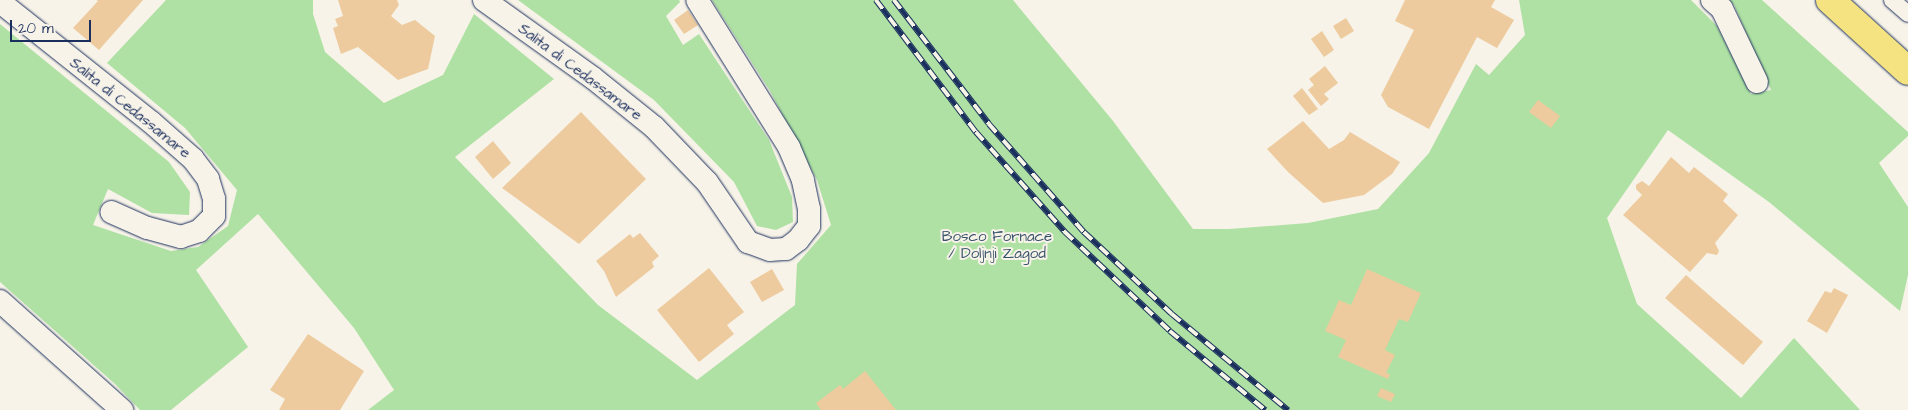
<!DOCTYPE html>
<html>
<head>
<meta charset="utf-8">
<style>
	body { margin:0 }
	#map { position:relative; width:1908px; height:410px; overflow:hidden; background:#f7f3e8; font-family:"Architects Daughter",sans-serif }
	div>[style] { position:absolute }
	.green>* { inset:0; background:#aee1a3 }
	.building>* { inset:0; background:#edcb9e }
	.roads { filter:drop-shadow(0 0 1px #1b2f5e) drop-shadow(0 0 1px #1b2f5e) }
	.pedestrian>* { height:16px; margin:-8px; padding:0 8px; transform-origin:8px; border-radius:8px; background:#f7f3e8 }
	.minor>* { height:22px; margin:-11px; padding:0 11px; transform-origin:11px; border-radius:11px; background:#f7f3e8 }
	.primary>* { height:28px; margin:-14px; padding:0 14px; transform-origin:14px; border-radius:14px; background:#f5e382 }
	.rail>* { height:5.5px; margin-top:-2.75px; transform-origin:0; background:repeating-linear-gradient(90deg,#f7f3e8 0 11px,#1b2f5e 0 22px); box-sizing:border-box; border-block:1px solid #1b2f5e }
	span { translate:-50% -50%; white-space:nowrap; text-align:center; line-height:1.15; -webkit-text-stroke:4px #f7f3e8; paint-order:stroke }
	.street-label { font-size:15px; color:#1b2f5e }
	.park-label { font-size:15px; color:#38536c }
	.scale { position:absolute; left:10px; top:20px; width:81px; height:22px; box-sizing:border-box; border:2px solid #1b2f5e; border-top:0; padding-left:6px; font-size:15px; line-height:18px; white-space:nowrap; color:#1b2f5e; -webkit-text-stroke:4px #f7f3e8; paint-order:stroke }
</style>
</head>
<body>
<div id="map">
	<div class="green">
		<i style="clip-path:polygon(166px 0,313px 0,313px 14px,325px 52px,384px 103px,443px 75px,474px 14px,554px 79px,455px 157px,598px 305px,697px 380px,795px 305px,797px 264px,831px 225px,817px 180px,770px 91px,712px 0,1013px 0,1113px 121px,1193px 229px,1229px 229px,1308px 223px,1378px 209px,1429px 153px,1476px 64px,1489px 75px,1525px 35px,1519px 0,1691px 0,1717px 26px,1751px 94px,1771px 90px,1734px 5px,1729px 0,1762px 0,1908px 132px,1908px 136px,1879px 163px,1908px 207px,1908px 275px,1900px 311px,1769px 202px,1668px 130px,1607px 218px,1637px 304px,1741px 398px,1794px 338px,1860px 410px,368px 410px,394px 390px,354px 328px,258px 214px,196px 270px,248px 347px,171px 410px,140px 410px,115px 384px,0 282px,0 24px,169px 162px,190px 192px,189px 215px,152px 213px,108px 189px,93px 225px,171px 251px,198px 247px,228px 226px,237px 190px,185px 128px,107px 63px)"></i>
		<i style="clip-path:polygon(518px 0,679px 0,680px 2px,666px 16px,683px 45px,699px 34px,769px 140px,792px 197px,793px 222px,776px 230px,757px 226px,734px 182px,654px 100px)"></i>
	</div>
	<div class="building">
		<i style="clip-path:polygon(96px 0,143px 0,99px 50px,73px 28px,98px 1px)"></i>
		<i style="clip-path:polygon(338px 0,397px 0,399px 5px,391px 16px,402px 25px,415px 20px,435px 36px,428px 69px,398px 80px,358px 47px,341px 54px,333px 28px,338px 26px,335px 19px,343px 16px)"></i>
		<i style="clip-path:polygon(1405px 0,1495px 0,1491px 7px,1514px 20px,1497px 48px,1477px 37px,1429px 129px,1388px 107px,1381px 95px,1414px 30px,1395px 21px)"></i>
		<i style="clip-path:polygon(688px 10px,698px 25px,684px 34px,674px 20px)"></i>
		<i style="clip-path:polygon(1346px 18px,1354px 31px,1341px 39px,1333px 26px)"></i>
		<i style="clip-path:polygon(1322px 31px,1334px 50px,1324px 57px,1311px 39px)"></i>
		<i style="clip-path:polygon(1325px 66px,1338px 83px,1324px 94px,1329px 99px,1321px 106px,1308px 90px,1314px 85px,1309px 79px)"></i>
		<i style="clip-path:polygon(1302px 88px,1318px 109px,1309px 115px,1293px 96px)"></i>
		<i style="clip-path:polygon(1538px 100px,1560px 116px,1551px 128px,1529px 112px)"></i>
		<i style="clip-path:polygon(581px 112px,646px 179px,579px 244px,502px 188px)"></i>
		<i style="clip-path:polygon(1303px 121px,1329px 149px,1344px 140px,1350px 132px,1400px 162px,1392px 174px,1364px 195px,1323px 203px,1288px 172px,1267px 149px)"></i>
		<i style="clip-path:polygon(493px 141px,511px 163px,493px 179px,475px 157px)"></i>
		<i style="clip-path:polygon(1671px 157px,1689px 173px,1694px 167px,1728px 194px,1723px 201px,1738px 215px,1715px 243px,1719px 251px,1717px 255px,1707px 253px,1690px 272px,1623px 215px,1642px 195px,1636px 189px,1636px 185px,1642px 181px,1649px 186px)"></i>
		<i style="clip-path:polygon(640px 233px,659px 256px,652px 262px,654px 267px,616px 297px,604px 271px,596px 261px,630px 234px,633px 238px)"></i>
		<i style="clip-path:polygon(709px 268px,744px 312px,727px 325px,734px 334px,699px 362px,657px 310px)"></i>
		<i style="clip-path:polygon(772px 269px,784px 290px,762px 302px,750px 282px)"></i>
		<i style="clip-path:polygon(1367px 269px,1421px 293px,1408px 322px,1399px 319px,1385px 350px,1395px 355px,1386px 373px,1390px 374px,1388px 379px,1338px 357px,1346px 340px,1325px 331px,1339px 300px,1351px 305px)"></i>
		<i style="clip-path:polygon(1686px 275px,1763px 342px,1743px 365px,1665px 298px)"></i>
		<i style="clip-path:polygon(1834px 288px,1848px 295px,1827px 333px,1807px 321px,1825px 291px,1831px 293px)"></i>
		<i style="clip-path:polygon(308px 334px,364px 371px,340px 410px,279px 410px,285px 399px,270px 390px)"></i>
		<i style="clip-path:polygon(865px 371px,896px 410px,821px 410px,816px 403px,840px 385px,843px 389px)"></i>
		<i style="clip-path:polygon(1381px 388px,1395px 394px,1391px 402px,1377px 396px)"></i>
	</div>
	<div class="roads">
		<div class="pedestrian">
			<i style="left:1892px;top:0;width:21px;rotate:41deg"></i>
		</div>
		<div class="minor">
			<i style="left:484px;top:0;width:134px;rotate:35.6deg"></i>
			<i style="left:593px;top:78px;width:78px;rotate:38.8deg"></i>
			<i style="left:654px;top:127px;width:76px;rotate:46.1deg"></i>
			<i style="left:707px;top:182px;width:73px;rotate:55.7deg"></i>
			<i style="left:748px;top:242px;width:23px;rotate:20deg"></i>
			<i style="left:770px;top:250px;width:16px;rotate:-4deg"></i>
			<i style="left:786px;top:249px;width:15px;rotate:-37deg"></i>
			<i style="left:798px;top:240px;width:18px;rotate:-52deg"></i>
			<i style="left:809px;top:226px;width:17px;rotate:-90deg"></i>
			<i style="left:809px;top:209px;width:30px;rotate:-102deg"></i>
			<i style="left:803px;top:180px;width:36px;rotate:-113deg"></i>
			<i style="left:789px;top:147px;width:173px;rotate:-122deg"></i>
			<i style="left:1712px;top:0;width:13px;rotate:42deg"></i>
			<i style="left:1722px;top:9px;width:81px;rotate:64.4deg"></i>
			<i style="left:0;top:2px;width:193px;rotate:38.5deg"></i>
			<i style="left:151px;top:122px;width:56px;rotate:41.4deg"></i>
			<i style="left:193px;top:159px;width:25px;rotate:53deg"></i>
			<i style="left:208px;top:179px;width:21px;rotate:73deg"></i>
			<i style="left:214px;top:199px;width:17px;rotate:90deg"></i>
			<i style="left:214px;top:216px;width:21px;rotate:135deg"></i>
			<i style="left:199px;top:231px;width:19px;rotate:162deg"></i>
			<i style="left:181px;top:237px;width:35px;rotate:-165deg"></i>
			<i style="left:147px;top:228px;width:39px;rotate:-156deg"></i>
			<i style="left:0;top:301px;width:164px;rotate:41.8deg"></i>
		</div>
		<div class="primary">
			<i style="left:1830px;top:0;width:105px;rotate:42.3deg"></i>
		</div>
	</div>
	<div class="rail">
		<i style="left:876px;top:0;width:166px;rotate:52.9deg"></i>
		<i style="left:976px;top:132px;width:134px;rotate:48.3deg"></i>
		<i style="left:1065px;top:232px;width:144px;rotate:43.3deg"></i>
		<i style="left:1170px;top:331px;width:124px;rotate:39.7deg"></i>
		<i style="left:894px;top:0;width:156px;rotate:52.5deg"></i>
		<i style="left:989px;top:124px;width:144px;rotate:48.7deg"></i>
		<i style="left:1084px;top:232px;width:120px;rotate:43deg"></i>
		<i style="left:1172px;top:314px;width:151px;rotate:39.6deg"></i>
	</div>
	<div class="street-label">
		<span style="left:580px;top:72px;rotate:37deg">Salita di Cedassamare</span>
		<span style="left:130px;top:108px;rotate:39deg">Salita di Cedassamare</span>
	</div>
	<div class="park-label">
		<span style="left:997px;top:245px">Bosco Fornace<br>/ Doljnji Zagod</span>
	</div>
	<div class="scale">20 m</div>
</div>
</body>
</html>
